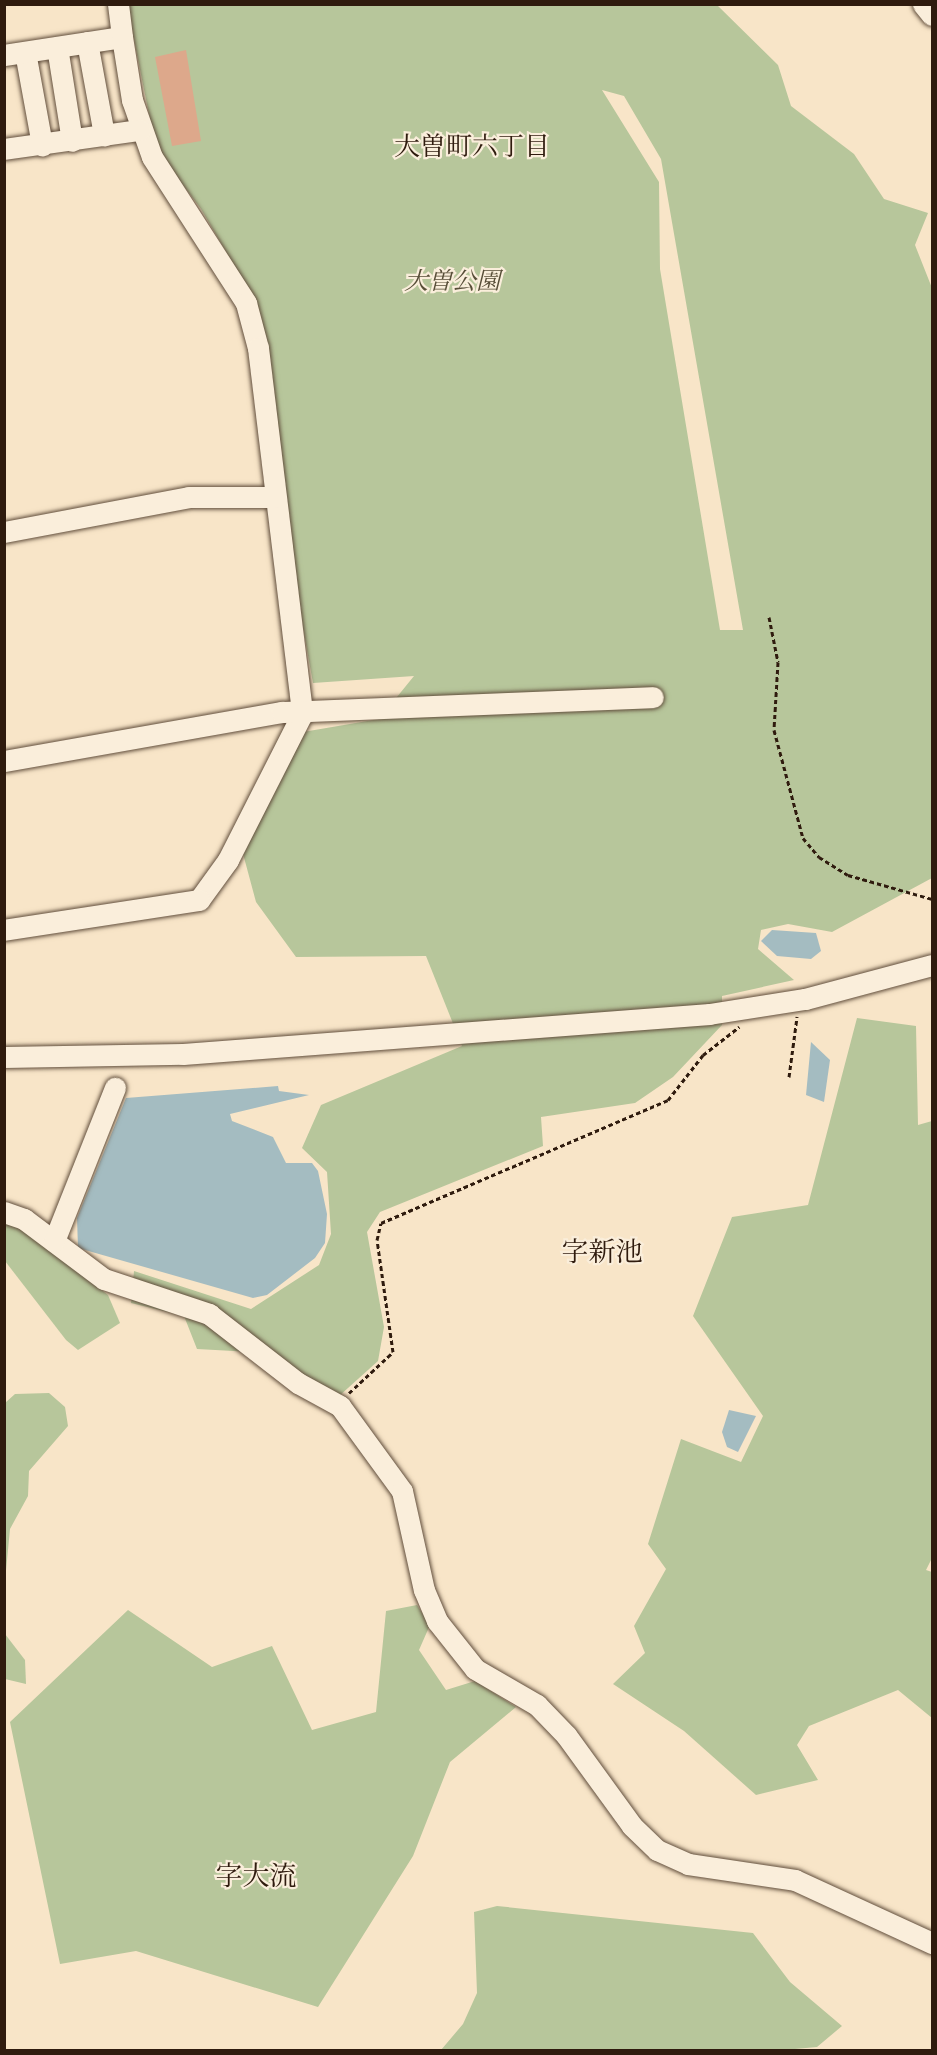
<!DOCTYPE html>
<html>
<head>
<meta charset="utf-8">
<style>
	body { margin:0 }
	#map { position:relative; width:937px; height:2055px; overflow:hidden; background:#f8e5c8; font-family:Vollkorn,"Noto Serif JP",serif }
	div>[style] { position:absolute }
	.green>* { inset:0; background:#b7c69b }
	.water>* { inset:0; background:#a4bcc1 }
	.building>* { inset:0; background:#dda88b }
	.path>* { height:3px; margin-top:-1.5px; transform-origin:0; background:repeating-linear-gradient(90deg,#2f1b0e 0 4.5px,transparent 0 7.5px) }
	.roads { filter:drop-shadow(0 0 2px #614e3c) drop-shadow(0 0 2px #614e3c) }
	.minor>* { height:21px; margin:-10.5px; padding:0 10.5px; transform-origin:10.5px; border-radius:10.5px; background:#faeedb }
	span { translate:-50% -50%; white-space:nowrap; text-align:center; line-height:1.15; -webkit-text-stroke:4.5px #faeedb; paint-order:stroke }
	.park-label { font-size:24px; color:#584e38; font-style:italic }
	.neighbourhood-label { font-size:26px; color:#2f1b0e }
	.quarter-label { font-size:27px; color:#2f1b0e }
	.frame { position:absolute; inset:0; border:6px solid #2f1b0e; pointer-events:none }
</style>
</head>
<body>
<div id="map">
	<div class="green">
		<i style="clip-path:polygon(evenodd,127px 5px,717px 5px,778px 65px,791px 106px,854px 154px,884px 199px,928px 213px,915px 245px,932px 288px,932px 878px,832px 932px,788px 924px,761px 930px,758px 949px,794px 980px,722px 996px,722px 1025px,673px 1077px,635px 1103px,541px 1117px,543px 1146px,380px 1212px,367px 1232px,384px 1327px,378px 1361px,338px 1397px,270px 1353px,197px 1349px,184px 1316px,131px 1303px,134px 1271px,251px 1309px,319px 1265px,331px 1234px,327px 1172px,302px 1148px,321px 1105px,462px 1046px,426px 956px,296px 957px,256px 902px,242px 850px,303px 732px,379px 719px,414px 676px,313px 683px,239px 274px,201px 209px,156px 149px,127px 5px,602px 90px,624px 96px,661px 159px,743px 630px,720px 630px,660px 269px,659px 182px,602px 90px)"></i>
		<i style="clip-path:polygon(857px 1018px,916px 1026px,918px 1125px,932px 1121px,932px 1558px,926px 1570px,932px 1572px,932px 1718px,898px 1690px,809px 1726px,797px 1745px,818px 1780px,756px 1795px,684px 1731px,613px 1684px,645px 1653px,634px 1626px,666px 1569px,648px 1544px,681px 1439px,741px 1462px,763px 1416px,693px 1316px,732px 1217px,808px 1205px)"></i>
		<i style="clip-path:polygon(4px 1223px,23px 1229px,108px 1295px,120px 1323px,78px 1350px,66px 1340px,5px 1261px)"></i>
		<i style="clip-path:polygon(49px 1393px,65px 1407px,68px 1426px,29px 1471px,28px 1496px,10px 1529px,5px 1581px,5px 1403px,15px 1394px)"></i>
		<i style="clip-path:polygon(417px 1605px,430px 1625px,419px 1650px,446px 1690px,475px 1681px,516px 1707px,450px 1762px,413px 1856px,318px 2007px,136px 1951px,60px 1964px,10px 1722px,128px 1610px,212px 1667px,272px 1646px,312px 1730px,376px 1712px,386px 1611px)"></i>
		<i style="clip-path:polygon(5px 1634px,25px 1660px,26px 1684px,5px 1679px)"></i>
		<i style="clip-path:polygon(497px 1906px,753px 1933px,790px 1982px,842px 2026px,817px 2047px,784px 2050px,441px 2050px,463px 2024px,477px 1993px,474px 1912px)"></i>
	</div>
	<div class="water">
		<i style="clip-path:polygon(772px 930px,816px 933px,821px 951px,811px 959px,777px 956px,761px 941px)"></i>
		<i style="clip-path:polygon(811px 1042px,830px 1060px,824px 1102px,806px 1095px)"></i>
		<i style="clip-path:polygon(278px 1086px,279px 1091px,309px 1095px,230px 1114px,232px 1121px,273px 1137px,286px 1163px,312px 1163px,318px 1171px,327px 1214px,325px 1243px,315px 1258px,267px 1295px,253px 1298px,78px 1248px,77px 1218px,126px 1098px)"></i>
		<i style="clip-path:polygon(729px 1410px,756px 1416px,738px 1452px,727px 1447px,722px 1432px)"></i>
	</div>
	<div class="building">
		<i style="clip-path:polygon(186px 50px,201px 141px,172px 146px,155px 57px)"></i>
	</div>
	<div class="path">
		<i style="left:769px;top:617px;width:46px;rotate:78.7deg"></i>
		<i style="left:778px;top:662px;width:68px;rotate:93.4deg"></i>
		<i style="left:774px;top:730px;width:112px;rotate:75deg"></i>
		<i style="left:803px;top:838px;width:25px;rotate:50deg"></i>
		<i style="left:819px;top:857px;width:34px;rotate:32deg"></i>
		<i style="left:848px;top:875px;width:87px;rotate:15.9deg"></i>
		<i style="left:789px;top:1077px;width:61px;rotate:-82.4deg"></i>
		<i style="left:349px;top:1393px;width:60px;rotate:-43deg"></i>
		<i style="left:393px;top:1352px;width:113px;rotate:-98.1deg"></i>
		<i style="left:377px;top:1240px;width:17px;rotate:-77deg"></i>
		<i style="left:381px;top:1223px;width:312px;rotate:-23.2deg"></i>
		<i style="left:668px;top:1100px;width:57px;rotate:-52.1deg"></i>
		<i style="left:703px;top:1055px;width:46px;rotate:-37.9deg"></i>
	</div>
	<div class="roads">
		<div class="minor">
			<i style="left:118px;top:4px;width:33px;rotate:83deg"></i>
			<i style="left:923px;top:4px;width:14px;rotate:51deg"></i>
			<i style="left:87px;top:42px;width:95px;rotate:79.6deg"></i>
			<i style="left:57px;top:47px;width:95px;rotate:80.9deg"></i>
			<i style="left:25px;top:52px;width:95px;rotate:79.6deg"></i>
			<i style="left:4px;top:55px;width:119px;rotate:-8.7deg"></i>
			<i style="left:122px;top:37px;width:64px;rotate:81deg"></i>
			<i style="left:132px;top:100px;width:60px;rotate:70.7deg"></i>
			<i style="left:152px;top:157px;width:174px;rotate:57.2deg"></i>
			<i style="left:246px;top:303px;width:47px;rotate:75.1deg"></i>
			<i style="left:258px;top:348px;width:369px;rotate:83.1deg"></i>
			<i style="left:302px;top:714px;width:164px;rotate:116.9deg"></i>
			<i style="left:228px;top:860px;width:49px;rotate:125.9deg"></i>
			<i style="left:199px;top:900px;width:197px;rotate:171.3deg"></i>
			<i style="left:4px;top:149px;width:137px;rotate:-8deg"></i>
			<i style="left:4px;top:532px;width:188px;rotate:-10.7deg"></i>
			<i style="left:189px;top:497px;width:85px"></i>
			<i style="left:4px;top:761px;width:282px;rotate:-10deg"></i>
			<i style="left:282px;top:712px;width:371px;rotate:-2.3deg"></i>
			<i style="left:4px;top:1057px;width:179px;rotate:-1deg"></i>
			<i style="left:183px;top:1054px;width:528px;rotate:-4.35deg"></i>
			<i style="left:709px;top:1014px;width:97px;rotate:-8.9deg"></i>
			<i style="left:805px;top:999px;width:131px;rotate:-15deg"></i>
			<i style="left:4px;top:1212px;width:21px;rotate:19deg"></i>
			<i style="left:24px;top:1219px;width:100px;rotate:36.9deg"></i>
			<i style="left:104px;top:1279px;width:111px;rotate:18.4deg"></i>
			<i style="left:209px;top:1314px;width:113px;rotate:37.8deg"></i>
			<i style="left:298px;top:1383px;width:48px;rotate:28.7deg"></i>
			<i style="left:340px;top:1406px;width:105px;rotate:53.9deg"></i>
			<i style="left:402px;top:1491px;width:101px;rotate:77.5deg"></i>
			<i style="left:424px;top:1590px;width:34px;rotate:67deg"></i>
			<i style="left:437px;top:1621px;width:61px;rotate:51.6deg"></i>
			<i style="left:475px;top:1669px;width:72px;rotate:30.1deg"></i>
			<i style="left:537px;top:1705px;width:42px;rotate:46deg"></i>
			<i style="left:566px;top:1735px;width:112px;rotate:54deg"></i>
			<i style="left:632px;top:1826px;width:35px;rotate:44deg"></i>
			<i style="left:657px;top:1850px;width:34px;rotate:24deg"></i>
			<i style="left:688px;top:1864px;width:108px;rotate:8.5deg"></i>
			<i style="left:795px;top:1880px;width:151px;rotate:24.7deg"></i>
			<i style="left:54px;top:1241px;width:165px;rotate:-68.3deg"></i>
		</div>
	</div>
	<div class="park-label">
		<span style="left:452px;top:284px">大曽公園</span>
	</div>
	<div class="neighbourhood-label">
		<span style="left:472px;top:149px">大曽町六丁目</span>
	</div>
	<div class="quarter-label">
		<span style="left:602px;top:1255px">字新池</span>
		<span style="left:256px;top:1879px">字大流</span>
	</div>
	<div class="frame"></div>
</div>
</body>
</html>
